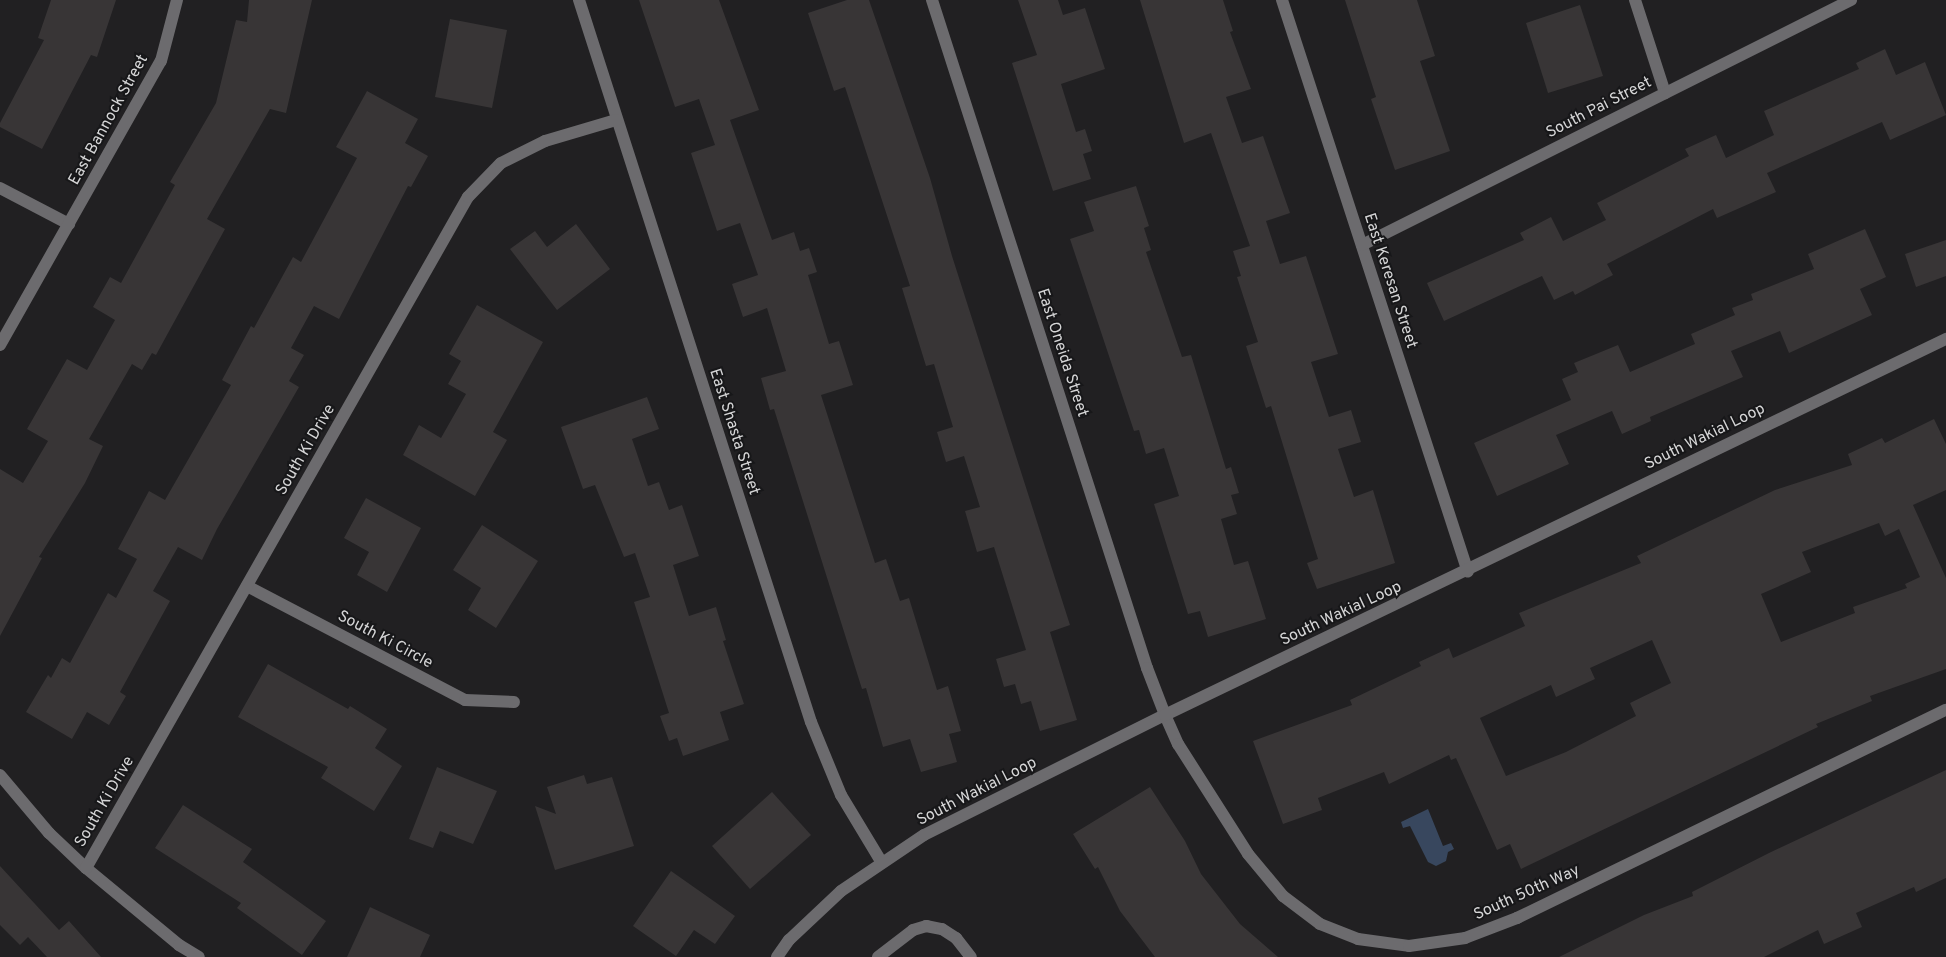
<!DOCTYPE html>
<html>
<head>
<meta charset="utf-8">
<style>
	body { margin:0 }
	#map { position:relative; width:1946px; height:957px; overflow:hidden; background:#212022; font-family:Overpass,sans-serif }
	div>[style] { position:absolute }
	.water>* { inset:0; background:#38475e }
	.building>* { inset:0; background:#383536 }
	.service>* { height:12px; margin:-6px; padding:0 6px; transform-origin:6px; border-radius:6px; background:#6c6b6e }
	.minor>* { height:12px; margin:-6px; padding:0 6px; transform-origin:6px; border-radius:6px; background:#6c6b6e }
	span { translate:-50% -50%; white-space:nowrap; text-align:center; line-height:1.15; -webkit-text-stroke:4px #171719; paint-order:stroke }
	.street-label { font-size:16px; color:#d5d5d6 }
</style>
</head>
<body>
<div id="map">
	<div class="water">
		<i style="clip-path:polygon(1428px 809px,1443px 846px,1451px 843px,1454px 849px,1448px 852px,1446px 861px,1436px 866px,1428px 862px,1410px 826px,1403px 828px,1401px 822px)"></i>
	</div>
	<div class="building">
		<i style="clip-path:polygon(51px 0,116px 0,97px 57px,91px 55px,42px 149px,0 127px,0 123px,44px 40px,38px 38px)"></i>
		<i style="clip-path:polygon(249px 0,312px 0,286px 113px,270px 109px,207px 219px,225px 229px,156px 355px,152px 353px,142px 370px,132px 364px,89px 439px,103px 446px,85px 483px,39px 557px,42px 558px,0 636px,0 469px,23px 483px,48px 441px,27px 429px,67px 359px,87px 370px,115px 320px,93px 307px,110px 277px,121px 283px,175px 185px,170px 182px,216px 103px,236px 20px,247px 22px)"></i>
		<i style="clip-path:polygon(639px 0,719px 0,759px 110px,730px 120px,772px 240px,794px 232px,800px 251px,809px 248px,817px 272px,808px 275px,829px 344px,839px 341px,853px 385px,821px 395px,875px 563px,886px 559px,900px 601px,909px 598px,937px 690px,948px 686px,961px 731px,949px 734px,957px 762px,921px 772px,910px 739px,883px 747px,866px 688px,862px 689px,774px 409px,770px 410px,761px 378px,786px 371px,767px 308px,743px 317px,732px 284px,758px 275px,740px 223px,717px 231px,691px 153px,715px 145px,699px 99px,675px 107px)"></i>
		<i style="clip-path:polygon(847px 0,869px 0,930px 178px,952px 256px,1070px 625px,1050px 632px,1077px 720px,1040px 731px,1031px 701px,1021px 704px,1015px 684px,1004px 687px,996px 659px,1026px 650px,994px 547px,977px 552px,965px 511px,980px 507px,964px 456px,946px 462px,937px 432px,953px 427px,934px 364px,926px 366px,902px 288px,910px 286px,845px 87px,834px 91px,808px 13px)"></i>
		<i style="clip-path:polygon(1018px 0,1058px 0,1063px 15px,1085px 8px,1105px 69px,1061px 84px,1076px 132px,1085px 129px,1092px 151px,1083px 154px,1091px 179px,1053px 191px,1012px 63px,1037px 55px)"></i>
		<i style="clip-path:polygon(1140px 0,1223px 0,1233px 31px,1230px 32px,1251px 89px,1226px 97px,1242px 143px,1263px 136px,1290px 213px,1266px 221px,1280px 264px,1306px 256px,1338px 354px,1311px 362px,1329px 417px,1351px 410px,1361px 442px,1338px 449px,1354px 497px,1373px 490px,1395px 563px,1317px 589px,1307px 563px,1318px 559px,1271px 406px,1266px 408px,1246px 346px,1258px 342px,1237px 277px,1241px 276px,1233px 251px,1250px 246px,1211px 133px,1184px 143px)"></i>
		<i style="clip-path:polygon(1345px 0,1417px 0,1435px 56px,1420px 61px,1450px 151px,1395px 170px,1371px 99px,1376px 97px)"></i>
		<i style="clip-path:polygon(1580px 5px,1603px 76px,1548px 93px,1526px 23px)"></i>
		<i style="clip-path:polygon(450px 19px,507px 30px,492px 108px,435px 97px)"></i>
		<i style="clip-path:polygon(1885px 49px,1896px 75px,1925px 62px,1946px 115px,1890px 140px,1882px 122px,1767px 173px,1776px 192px,1717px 218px,1713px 209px,1607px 264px,1613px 275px,1575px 295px,1573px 291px,1554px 300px,1542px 276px,1444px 321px,1427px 283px,1524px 240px,1520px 233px,1551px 217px,1563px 241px,1606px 220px,1597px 203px,1689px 156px,1685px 149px,1716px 135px,1726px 158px,1774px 135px,1764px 111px,1859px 69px,1856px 63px)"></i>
		<i style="clip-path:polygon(367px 91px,418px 119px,405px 143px,428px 156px,411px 187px,408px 186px,339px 319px,314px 306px,291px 348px,304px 355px,289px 381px,299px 387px,217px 529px,202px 560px,178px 547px,153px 591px,170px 601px,120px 692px,126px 696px,109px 725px,87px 712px,72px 739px,26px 712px,48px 675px,51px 678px,62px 658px,70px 663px,108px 593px,116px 598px,137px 559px,118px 549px,149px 491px,165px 500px,231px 385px,222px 380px,251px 326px,254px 328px,293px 257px,301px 262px,357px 158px,336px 147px)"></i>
		<i style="clip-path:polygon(1136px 186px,1149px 226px,1144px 228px,1151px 250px,1146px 252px,1182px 357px,1191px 355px,1226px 469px,1231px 467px,1239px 493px,1231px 495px,1237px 514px,1221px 519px,1234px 565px,1248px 561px,1266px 619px,1208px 637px,1200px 611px,1188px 614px,1154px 504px,1179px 496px,1164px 448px,1146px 454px,1139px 430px,1134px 431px,1070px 239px,1094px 231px,1084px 202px)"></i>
		<i style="clip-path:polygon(576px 224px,610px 269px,557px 310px,510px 249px,535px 231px,547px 247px)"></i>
		<i style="clip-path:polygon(1865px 229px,1886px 277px,1860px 289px,1872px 315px,1789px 353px,1780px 331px,1731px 351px,1743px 377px,1650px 417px,1651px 421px,1622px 434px,1612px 411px,1556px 435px,1569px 464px,1497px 496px,1474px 443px,1571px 400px,1562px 379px,1578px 372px,1574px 363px,1618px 345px,1630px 372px,1695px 344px,1691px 334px,1735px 315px,1732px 308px,1753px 300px,1751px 294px,1814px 269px,1808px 254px)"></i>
		<i style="clip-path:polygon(1946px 240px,1946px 276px,1916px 287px,1905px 254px)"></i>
		<i style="clip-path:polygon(477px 305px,543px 342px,493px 432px,507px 440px,475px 496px,403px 455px,419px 425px,441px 438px,466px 394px,448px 384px,461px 361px,449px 354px)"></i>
		<i style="clip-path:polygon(647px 397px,659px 429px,632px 439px,648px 486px,659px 482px,669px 510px,682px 505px,699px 556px,673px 565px,689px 616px,716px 607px,726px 640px,723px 641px,744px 704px,720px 712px,729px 740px,683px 756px,677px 738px,669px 741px,660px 716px,669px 713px,634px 602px,650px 597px,635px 553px,624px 557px,595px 485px,583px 489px,561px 427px)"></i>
		<i style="clip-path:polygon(evenodd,1934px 419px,1946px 444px,1946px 490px,1913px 505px,1946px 578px,1946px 669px,1870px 696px,1872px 701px,1816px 724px,1818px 727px,1521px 869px,1510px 844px,1497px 850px,1456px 758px,1451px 760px,1449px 755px,1389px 784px,1384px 772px,1318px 798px,1322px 810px,1283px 824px,1253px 741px,1352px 705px,1350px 700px,1421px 666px,1419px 662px,1449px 648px,1453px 658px,1525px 626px,1519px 613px,1641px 563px,1637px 556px,1775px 490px,1852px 465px,1848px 454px,1882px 438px,1885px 443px,1934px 419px,1879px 523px,1885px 536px,1899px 529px,1920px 577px,1905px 584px,1907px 588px,1853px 607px,1855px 613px,1781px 642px,1761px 594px,1811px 572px,1802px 552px,1879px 523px,1934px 419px,1652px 640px,1671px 683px,1630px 703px,1636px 716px,1566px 752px,1506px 776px,1480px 718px,1551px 685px,1556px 697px,1595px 679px,1590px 668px,1652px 640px)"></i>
		<i style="clip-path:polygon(366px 498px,421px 528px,387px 592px,357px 575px,369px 552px,344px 538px)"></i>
		<i style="clip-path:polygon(482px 525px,538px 561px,496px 628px,468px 610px,481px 588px,453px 570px)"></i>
		<i style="clip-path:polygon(268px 664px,348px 709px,350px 706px,387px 729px,375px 748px,402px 766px,374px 811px,321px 778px,328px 767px,238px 717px)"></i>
		<i style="clip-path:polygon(437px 767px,497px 791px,473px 844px,440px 831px,433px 848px,409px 839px)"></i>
		<i style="clip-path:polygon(1946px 770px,1946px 878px,1916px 892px,1914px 887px,1856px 913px,1862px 927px,1824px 944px,1818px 930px,1764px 957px,1559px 957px,1644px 915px,1693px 896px,1692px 892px,1769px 853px)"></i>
		<i style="clip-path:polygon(584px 775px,587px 784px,612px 777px,634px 846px,555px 870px,535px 806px,556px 814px,547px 787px)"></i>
		<i style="clip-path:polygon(1150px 787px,1185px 841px,1201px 874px,1240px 924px,1278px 957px,1155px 957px,1120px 911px,1098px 867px,1095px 869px,1073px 834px)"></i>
		<i style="clip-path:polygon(772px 792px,811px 835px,750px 889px,712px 846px)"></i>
		<i style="clip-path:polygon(183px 805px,252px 849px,243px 862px,326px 921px,302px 955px,237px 908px,241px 903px,155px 848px)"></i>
		<i style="clip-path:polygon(0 866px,59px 930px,69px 921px,101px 957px,47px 957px,28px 937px,20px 945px,0 925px)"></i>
		<i style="clip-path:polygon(671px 871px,735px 916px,715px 944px,694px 930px,676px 956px,633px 926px)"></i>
		<i style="clip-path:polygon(370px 907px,430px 935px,420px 957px,347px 957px)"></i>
	</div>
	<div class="service">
		<i style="left:878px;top:957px;width:44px;rotate:-37.6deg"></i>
		<i style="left:913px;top:930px;width:14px;rotate:-17deg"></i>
		<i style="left:926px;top:926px;width:16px;rotate:11deg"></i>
		<i style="left:942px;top:929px;width:17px;rotate:33deg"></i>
		<i style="left:956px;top:938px;width:24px;rotate:52deg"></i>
	</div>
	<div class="minor">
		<i style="left:579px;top:0;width:758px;rotate:72.19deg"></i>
		<i style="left:811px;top:722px;width:79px;rotate:67.7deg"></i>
		<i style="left:841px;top:795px;width:79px;rotate:58.9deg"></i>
		<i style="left:932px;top:0;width:702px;rotate:72.16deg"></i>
		<i style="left:1147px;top:668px;width:50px;rotate:69deg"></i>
		<i style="left:1165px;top:715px;width:32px;rotate:66deg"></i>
		<i style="left:1178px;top:744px;width:130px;rotate:57.5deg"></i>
		<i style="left:1248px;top:854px;width:55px;rotate:50.2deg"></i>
		<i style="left:1283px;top:896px;width:46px;rotate:37.1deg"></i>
		<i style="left:1320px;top:924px;width:41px;rotate:21.5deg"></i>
		<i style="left:1358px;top:939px;width:51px;rotate:7.8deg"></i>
		<i style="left:1409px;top:946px;width:57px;rotate:-8.1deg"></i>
		<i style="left:1465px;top:938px;width:56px;rotate:-21deg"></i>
		<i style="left:1517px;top:918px;width:477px;rotate:-25.9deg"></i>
		<i style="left:1282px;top:0;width:601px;rotate:71.99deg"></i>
		<i style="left:1635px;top:0;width:98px;rotate:72.1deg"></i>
		<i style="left:0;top:188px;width:78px;rotate:27.6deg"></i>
		<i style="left:1362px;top:245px;width:547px;rotate:-26.61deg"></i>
		<i style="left:0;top:345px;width:326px;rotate:-60.5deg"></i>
		<i style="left:161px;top:61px;width:63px;rotate:-75.3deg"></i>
		<i style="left:247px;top:586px;width:246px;rotate:27.6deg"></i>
		<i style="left:465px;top:700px;width:49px;rotate:2.3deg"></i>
		<i style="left:0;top:775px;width:76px;rotate:49.8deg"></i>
		<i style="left:49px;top:833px;width:51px;rotate:43.4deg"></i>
		<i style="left:86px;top:868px;width:121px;rotate:39.6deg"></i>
		<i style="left:179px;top:945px;width:23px;rotate:31deg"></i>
		<i style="left:86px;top:868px;width:772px;rotate:-60.35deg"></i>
		<i style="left:468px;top:197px;width:47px;rotate:-45.9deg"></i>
		<i style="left:501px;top:163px;width:49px;rotate:-26.6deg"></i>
		<i style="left:545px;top:141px;width:74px;rotate:-16.5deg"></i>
		<i style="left:777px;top:957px;width:21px;rotate:-55deg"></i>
		<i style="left:789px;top:940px;width:71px;rotate:-43.3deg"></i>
		<i style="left:841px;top:891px;width:100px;rotate:-34deg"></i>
		<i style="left:924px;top:835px;width:269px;rotate:-26.5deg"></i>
		<i style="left:1165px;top:715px;width:867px;rotate:-25.71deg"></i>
	</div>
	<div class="street-label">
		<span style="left:1599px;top:108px;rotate:-27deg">South Pai Street</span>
		<span style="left:109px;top:120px;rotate:-61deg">East Bannock Street</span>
		<span style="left:1390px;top:281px;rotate:72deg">East Keresan Street</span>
		<span style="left:1062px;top:353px;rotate:72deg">East Oneida Street</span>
		<span style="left:734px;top:432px;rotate:72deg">East Shasta Street</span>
		<span style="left:1705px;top:437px;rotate:-26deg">South Wakial Loop</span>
		<span style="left:306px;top:450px;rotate:-60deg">South Ki Drive</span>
		<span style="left:1341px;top:614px;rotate:-25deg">South Wakial Loop</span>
		<span style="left:385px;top:640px;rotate:28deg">South Ki Circle</span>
		<span style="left:977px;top:792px;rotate:-27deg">South Wakial Loop</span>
		<span style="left:105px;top:802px;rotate:-60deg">South Ki Drive</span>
		<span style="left:1527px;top:893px;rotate:-24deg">South 50th Way</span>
	</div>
</div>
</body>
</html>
